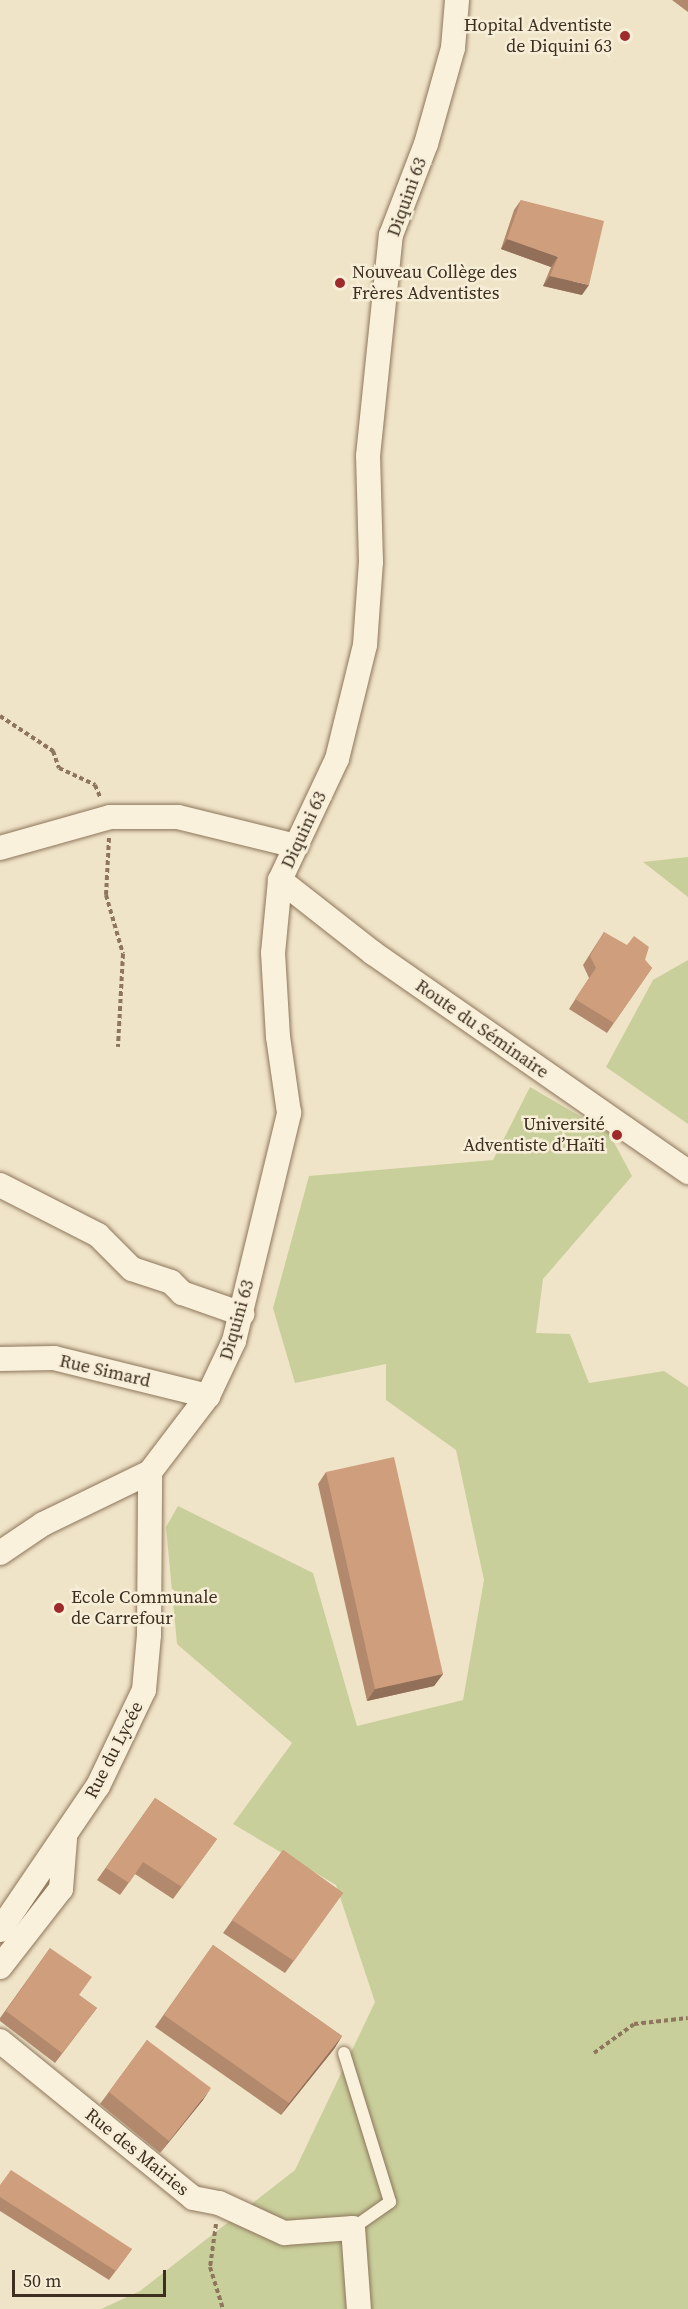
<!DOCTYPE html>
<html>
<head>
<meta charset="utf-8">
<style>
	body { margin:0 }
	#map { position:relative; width:688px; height:2309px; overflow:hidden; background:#f0e4c8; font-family:"Source Serif 4",serif }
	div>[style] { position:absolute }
	.green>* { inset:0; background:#c9cf9b }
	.path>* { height:4px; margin-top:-2px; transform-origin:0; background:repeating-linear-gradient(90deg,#8d765c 0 4.5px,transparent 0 7.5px) }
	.roads { filter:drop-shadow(0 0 2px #8d765c) drop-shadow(0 0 2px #8d765c) }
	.service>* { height:12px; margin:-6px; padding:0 6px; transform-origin:6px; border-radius:6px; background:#faf1dc }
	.minor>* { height:24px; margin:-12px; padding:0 12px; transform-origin:12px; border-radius:12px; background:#faf1dc }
	.wall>* { inset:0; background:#b2896c }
	.shaded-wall>* { inset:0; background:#916f58 }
	.building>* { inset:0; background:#cf9f7d }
	.dots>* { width:16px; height:16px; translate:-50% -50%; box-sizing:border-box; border:3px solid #f7eed8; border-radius:50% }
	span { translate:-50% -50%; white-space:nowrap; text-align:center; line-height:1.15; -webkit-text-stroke:5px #f7eed8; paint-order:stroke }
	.poi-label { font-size:18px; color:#3d2e20 }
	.right { translate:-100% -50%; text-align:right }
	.left { translate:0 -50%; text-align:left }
	.street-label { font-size:18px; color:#3d2e20 }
	.scale { position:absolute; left:12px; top:2270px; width:154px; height:27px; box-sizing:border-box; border:3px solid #3d2e20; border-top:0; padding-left:8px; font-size:18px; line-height:21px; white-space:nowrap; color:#3d2e20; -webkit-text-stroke:4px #f7eed8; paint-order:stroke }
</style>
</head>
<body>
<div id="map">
	<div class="green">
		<i style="clip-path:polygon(688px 857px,688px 897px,643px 862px)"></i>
		<i style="clip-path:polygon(688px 960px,688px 1124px,606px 1067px,653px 980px)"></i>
		<i style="clip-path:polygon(530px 1087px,609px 1133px,632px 1176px,543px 1279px,536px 1333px,570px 1334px,589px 1383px,664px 1371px,688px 1387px,688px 2309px,101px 2309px,140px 2291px,295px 2170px,375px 2002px,336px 1885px,233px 1824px,292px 1743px,177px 1644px,166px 1527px,178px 1506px,313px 1573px,357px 1726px,463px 1700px,484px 1580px,456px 1450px,386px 1400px,386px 1364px,295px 1383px,273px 1308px,309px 1176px,493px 1160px)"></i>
	</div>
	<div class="path">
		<i style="left:0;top:716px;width:64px;rotate:33.4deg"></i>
		<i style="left:53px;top:751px;width:18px;rotate:71deg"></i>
		<i style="left:59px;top:768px;width:40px;rotate:25deg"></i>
		<i style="left:95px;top:785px;width:13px;rotate:67deg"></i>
		<i style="left:109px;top:838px;width:57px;rotate:93deg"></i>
		<i style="left:106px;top:895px;width:61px;rotate:73.9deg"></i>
		<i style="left:123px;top:954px;width:93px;rotate:93.1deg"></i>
		<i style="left:594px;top:2053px;width:49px;rotate:-35.9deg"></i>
		<i style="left:634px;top:2024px;width:54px;rotate:-6.3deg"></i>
		<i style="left:216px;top:2224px;width:43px;rotate:97.9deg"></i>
		<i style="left:210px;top:2267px;width:44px;rotate:72.8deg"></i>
	</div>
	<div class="roads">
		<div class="service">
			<i style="left:344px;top:2053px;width:156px;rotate:72.8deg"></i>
			<i style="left:390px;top:2202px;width:45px;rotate:144.9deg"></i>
		</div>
		<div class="minor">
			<i style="left:0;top:848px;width:114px;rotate:-15.7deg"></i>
			<i style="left:110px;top:817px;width:68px"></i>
			<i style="left:178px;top:817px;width:122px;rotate:13.8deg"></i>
			<i style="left:280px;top:880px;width:118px;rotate:38.1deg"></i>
			<i style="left:373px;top:953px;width:384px;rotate:34.8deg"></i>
			<i style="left:0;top:1185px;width:110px;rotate:27deg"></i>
			<i style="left:98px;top:1235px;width:48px;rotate:45deg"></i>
			<i style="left:132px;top:1269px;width:41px;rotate:18.4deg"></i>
			<i style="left:171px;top:1282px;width:16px;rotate:45deg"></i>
			<i style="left:182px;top:1293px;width:64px;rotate:19.3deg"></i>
			<i style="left:0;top:1359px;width:54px;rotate:-1.1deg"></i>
			<i style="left:54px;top:1358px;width:159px;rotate:13.9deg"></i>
			<i style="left:0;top:1553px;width:52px;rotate:-34deg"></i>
			<i style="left:43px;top:1524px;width:119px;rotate:-25.9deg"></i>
			<i style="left:150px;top:1472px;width:96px;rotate:-52.7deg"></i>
			<i style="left:208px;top:1396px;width:61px;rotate:-64.7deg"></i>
			<i style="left:234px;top:1341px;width:235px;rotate:-76.4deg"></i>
			<i style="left:289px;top:1113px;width:77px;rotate:-98.2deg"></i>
			<i style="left:278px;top:1037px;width:84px;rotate:-93.4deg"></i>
			<i style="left:273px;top:953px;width:73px;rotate:-84.5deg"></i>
			<i style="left:280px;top:880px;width:134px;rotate:-64.8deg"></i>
			<i style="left:337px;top:759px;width:117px;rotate:-76.2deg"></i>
			<i style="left:365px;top:645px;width:83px;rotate:-85.9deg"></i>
			<i style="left:371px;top:562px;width:106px;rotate:-91.6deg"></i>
			<i style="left:368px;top:456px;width:222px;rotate:-84.1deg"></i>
			<i style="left:391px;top:235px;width:97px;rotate:-69deg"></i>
			<i style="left:426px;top:144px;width:100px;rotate:-74.3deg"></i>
			<i style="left:453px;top:48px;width:48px;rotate:-85.2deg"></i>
			<i style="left:0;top:1930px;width:174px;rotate:-55.8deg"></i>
			<i style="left:98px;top:1786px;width:106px;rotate:-64.4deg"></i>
			<i style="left:144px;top:1690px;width:55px;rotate:-84.8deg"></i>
			<i style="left:149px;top:1635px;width:163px;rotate:-89.6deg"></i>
			<i style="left:0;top:1967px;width:99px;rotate:-52deg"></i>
			<i style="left:61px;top:1889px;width:50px;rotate:-85.4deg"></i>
			<i style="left:0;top:2041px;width:249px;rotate:39.1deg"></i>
			<i style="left:193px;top:2198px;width:26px;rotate:11deg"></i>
			<i style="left:219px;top:2203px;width:72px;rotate:24.8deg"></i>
			<i style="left:284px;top:2233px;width:69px;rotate:-4.1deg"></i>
			<i style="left:353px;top:2228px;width:81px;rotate:85.8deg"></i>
		</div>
	</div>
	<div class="wall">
		<i style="clip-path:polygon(672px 0,688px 0,688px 12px)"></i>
		<i style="clip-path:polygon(521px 200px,582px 295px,543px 286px,551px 267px,501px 249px,514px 210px)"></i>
		<i style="clip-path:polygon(604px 932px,645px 960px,652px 968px,607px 1033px,569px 1009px,589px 978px,583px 965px)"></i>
		<i style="clip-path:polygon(326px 1472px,443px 1674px,434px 1686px,367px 1701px,318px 1484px)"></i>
		<i style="clip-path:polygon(155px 1798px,217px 1839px,173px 1899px,135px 1874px,120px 1895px,97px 1880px)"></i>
		<i style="clip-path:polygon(283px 1850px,343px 1893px,285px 1973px,223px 1933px)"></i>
		<i style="clip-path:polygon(213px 1945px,342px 2036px,334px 2049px,281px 2115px,155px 2027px)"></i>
		<i style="clip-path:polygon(50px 1948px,79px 1995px,97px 2008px,55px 2063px,0 2021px,0 2018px)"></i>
		<i style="clip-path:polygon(147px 2040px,203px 2100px,160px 2153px,100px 2104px)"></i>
		<i style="clip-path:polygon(0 2185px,132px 2249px,109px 2280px,0 2211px)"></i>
	</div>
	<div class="shaded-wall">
		<i style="clip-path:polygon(507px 239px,558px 257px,551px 267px,501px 249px)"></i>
		<i style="clip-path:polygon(550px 276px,589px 285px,582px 295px,543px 286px)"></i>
		<i style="clip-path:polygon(443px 1674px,434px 1686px,367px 1701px,375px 1689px)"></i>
		<i style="clip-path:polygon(342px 2036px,334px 2049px,281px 2115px,289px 2103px)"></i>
		<i style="clip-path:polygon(211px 2088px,203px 2100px,160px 2153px,169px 2141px)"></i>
	</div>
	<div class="building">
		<i style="clip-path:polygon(521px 200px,604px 221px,589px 285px,550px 276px,558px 257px,507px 239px)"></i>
		<i style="clip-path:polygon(604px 932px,627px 945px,634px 936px,649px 947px,645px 960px,652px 968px,614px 1023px,575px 999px,596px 968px,590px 956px)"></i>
		<i style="clip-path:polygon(394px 1457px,443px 1674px,375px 1689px,326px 1472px)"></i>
		<i style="clip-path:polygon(155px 1798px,217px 1839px,182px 1887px,143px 1862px,129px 1883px,106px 1868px)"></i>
		<i style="clip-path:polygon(283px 1850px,343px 1893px,294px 1961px,232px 1920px)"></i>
		<i style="clip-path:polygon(213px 1945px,342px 2036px,289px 2103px,164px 2015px)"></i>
		<i style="clip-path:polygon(50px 1948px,92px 1977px,79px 1995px,97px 2008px,62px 2053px,6px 2011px)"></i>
		<i style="clip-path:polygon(147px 2040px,211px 2088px,169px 2141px,109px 2092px)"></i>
		<i style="clip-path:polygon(11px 2170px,132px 2249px,116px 2271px,0 2197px,0 2185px)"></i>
	</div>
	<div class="dots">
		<i style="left:625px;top:36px;background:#9e2a2b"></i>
		<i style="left:340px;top:283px;background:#9e2a2b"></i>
		<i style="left:617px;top:1135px;background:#9e2a2b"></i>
		<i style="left:59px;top:1608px;background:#9e2a2b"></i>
	</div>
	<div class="poi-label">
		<span class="right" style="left:612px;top:36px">Hopital Adventiste<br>de Diquini 63</span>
		<span class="left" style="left:352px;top:283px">Nouveau Collège des<br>Frères Adventistes</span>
		<span class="right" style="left:605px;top:1135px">Université<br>Adventiste d’Haïti</span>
		<span class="left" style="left:71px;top:1608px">Ecole Communale<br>de Carrefour</span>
	</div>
	<div class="street-label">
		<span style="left:407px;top:197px;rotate:-70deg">Diquini 63</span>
		<span style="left:304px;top:830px;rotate:-65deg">Diquini 63</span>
		<span style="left:482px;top:1029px;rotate:35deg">Route du Séminaire</span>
		<span style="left:237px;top:1320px;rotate:-74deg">Diquini 63</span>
		<span style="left:105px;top:1371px;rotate:13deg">Rue Simard</span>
		<span style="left:114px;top:1750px;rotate:-63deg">Rue du Lycée</span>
		<span style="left:137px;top:2152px;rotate:39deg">Rue des Mairies</span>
	</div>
	<div class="scale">50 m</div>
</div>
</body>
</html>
